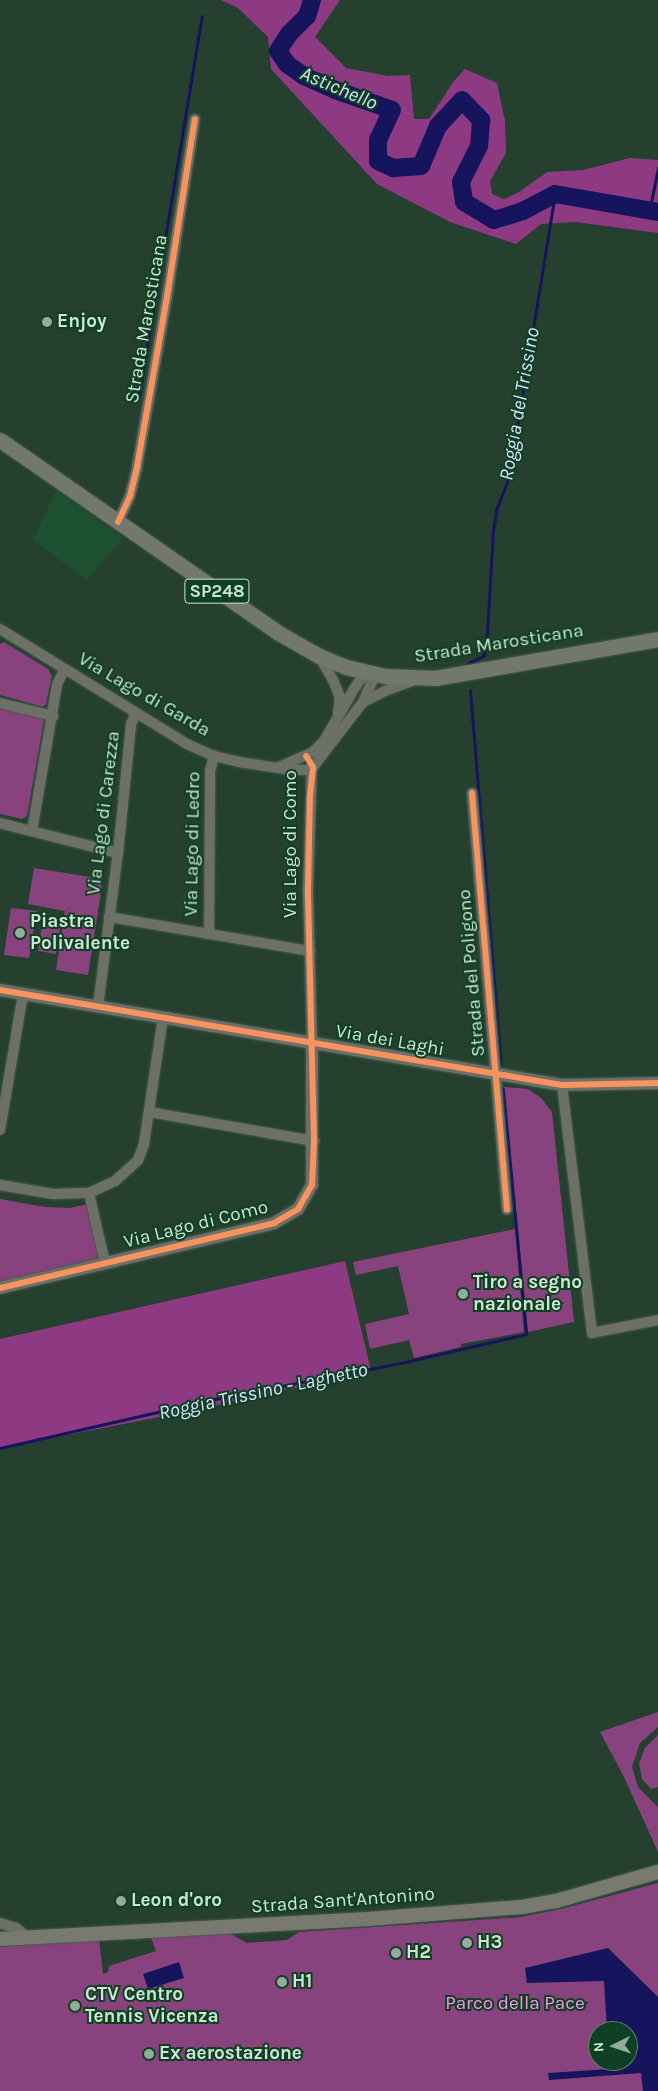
<!DOCTYPE html>
<html>
<head>
<meta charset="utf-8">
<style>
	body { margin:0 }
	#map { position:relative; width:658px; height:2091px; overflow:hidden; background:#264030; font-family:Karla,sans-serif }
	div>[style] { position:absolute }
	.built>* { inset:0; background:#1c5030 }
	.green>* { inset:0; background:#88437e }
	.forest>* { inset:0; background:#8d3a83 }
	.water>* { inset:0; background:#16145c }
	.stream>* { height:3px; margin:-1.5px; padding:0 1.5px; transform-origin:1.5px; border-radius:1.5px; background:#16145c }
	.river>* { height:18px; margin:-9px; padding:0 9px; transform-origin:9px; border-radius:9px; background:#16145c }
	.roads { filter:drop-shadow(0 0 1px #475c4e) drop-shadow(0 0 1px #475c4e) }
	.minor>* { height:10px; margin:-5px; padding:0 5px; transform-origin:5px; border-radius:5px; background:#6d7066 }
	.tertiary>* { height:12px; margin:-6px; padding:0 6px; transform-origin:6px; border-radius:6px; background:#6d7066 }
	.secondary>* { height:14px; margin:-7px; padding:0 7px; transform-origin:7px; border-radius:7px; background:#787a6f }
	.primary>* { height:15px; margin:-7.5px; padding:0 7.5px; transform-origin:7.5px; border-radius:7.5px; background:#72786c }
	.cycleway>* { height:6px; margin:-3px; padding:0 3px; transform-origin:3px; border-radius:3px; background:#f8935d }
	.dots>* { width:14px; height:14px; translate:-50% -50%; box-sizing:border-box; border:2px solid #104023; border-radius:50% }
	span { translate:-50% -50%; white-space:nowrap; text-align:center; line-height:1.15; -webkit-text-stroke:4px #104023; paint-order:stroke }
	.shield-label span { padding:1px 4px; background:#104023; border:1px solid; border-radius:4px; -webkit-text-stroke-width:0 }
	.shield-label { font-size:18px; color:#cde6d4; font-weight:700 }
	.street-label { font-size:19px; color:#cde6d4 }
	.poi-label { font-size:19px; color:#cde6d4; font-weight:700 }
	.left { translate:0 -50%; text-align:left }
	.park-label { font-size:19px; color:#fa95e9 }
	.water-label { font-size:20px; color:#dae2fe; font-style:italic }
	.north { position:absolute; left:588px; top:2021px; width:50px; height:50px; box-sizing:border-box; background:#104023; border:1px solid #5c826a; border-radius:50%; rotate:266deg; font-size:14px; font-weight:700; line-height:20px; text-align:center; color:#cde6d4 }
	.north::after { content:''; display:block; margin:auto; width:18px; height:22px; background:#93ac9b; clip-path:polygon(50% 0,100% 100%,50% 72%,0 100%) }
</style>
</head>
<body>
<div id="map">
	<div class="built">
		<i style="clip-path:polygon(56px 490px,123px 538px,87px 580px,33px 540px)"></i>
	</div>
	<div class="green">
		<i style="clip-path:polygon(4px 642px,48px 669px,52px 675px,46px 704px,43px 707px,0 695px,0 644px)"></i>
		<i style="clip-path:polygon(0 707px,42px 718px,44px 720px,27px 816px,22px 819px,0 814px)"></i>
		<i style="clip-path:polygon(34px 868px,103px 879px,88px 975px,56px 970px,65px 911px,28px 904px)"></i>
		<i style="clip-path:polygon(11px 908px,37px 911px,29px 958px,4px 955px)"></i>
		<i style="clip-path:polygon(43px 919px,61px 922px,56px 954px,38px 951px)"></i>
		<i style="clip-path:polygon(504px 1087px,528px 1089px,541px 1098px,552px 1112px,574px 1322px,528px 1332px)"></i>
		<i style="clip-path:polygon(0 1199px,45px 1207px,70px 1208px,88px 1204px,98px 1258px,0 1283px)"></i>
		<i style="clip-path:polygon(515px 1229px,524px 1332px,461px 1344px,461px 1347px,414px 1358px,409px 1340px,370px 1349px,365px 1324px,409px 1314px,398px 1266px,356px 1275px,353px 1262px)"></i>
		<i style="clip-path:polygon(658px 1712px,658px 1727px,640px 1743px,632px 1767px,638px 1787px,658px 1807px,658px 1852px,624px 1777px,600px 1732px)"></i>
		<i style="clip-path:polygon(658px 1735px,658px 1787px,651px 1789px,642px 1779px,639px 1763px,645px 1748px)"></i>
		<i style="clip-path:polygon(evenodd,658px 1883px,658px 2091px,0 2091px,0 1947px,99px 1939px,103px 1974px,108px 1972px,109px 1966px,156px 1951px,151px 1938px,229px 1933px,247px 1943px,287px 1940px,299px 1932px,521px 1917px,561px 1909px,658px 1883px,598px 2031px,628px 2031px,628px 2061px,598px 2061px,598px 2031px)"></i>
	</div>
	<div class="forest">
		<i style="clip-path:polygon(221px 0,340px 0,315px 37px,346px 68px,388px 76px,410px 75px,414px 119px,429px 119px,454px 81px,465px 69px,497px 83px,505px 121px,506px 153px,490px 181px,492px 194px,504px 199px,519px 192px,547px 172px,583px 170px,630px 158px,658px 160px,658px 233px,576px 222px,541px 224px,516px 244px,450px 222px,377px 184px,271px 69px,268px 37px,238px 8px)"></i>
		<i style="clip-path:polygon(345px 1261px,371px 1371px,195px 1410px,0 1448px,0 1339px)"></i>
	</div>
	<div class="water">
		<i style="clip-path:polygon(608px 1948px,658px 1997px,658px 2091px,643px 2091px,641px 2073px,549px 2080px,548px 2073px,609px 2069px,609px 2061px,628px 2061px,628px 2031px,607px 2031px,604px 1981px,527px 1983px,525px 1968px)"></i>
		<i style="clip-path:polygon(179px 1962px,184px 1978px,148px 1989px,143px 1974px)"></i>
	</div>
	<div class="stream">
		<i style="left:649px;top:212px;width:45px;rotate:-78.4deg"></i>
		<i style="left:139px;top:395px;width:384px;rotate:-80.6deg"></i>
		<i style="left:468px;top:663px;width:17px;rotate:-25deg"></i>
		<i style="left:483px;top:656px;width:8px;rotate:-67deg"></i>
		<i style="left:486px;top:649px;width:118px;rotate:-86.6deg"></i>
		<i style="left:493px;top:531px;width:24px;rotate:-81deg"></i>
		<i style="left:497px;top:507px;width:32px;rotate:-68deg"></i>
		<i style="left:509px;top:477px;width:287px;rotate:-80.8deg"></i>
		<i style="left:470px;top:690px;width:375px;rotate:85.3deg"></i>
		<i style="left:0;top:1448px;width:215px;rotate:-12.9deg"></i>
		<i style="left:210px;top:1400px;width:199px;rotate:-11deg"></i>
		<i style="left:405px;top:1362px;width:124px;rotate:-13deg"></i>
		<i style="left:526px;top:1334px;width:246px;rotate:-95.4deg"></i>
	</div>
	<div class="river">
		<i style="left:312px;top:0;width:17px;rotate:107deg"></i>
		<i style="left:307px;top:16px;width:25px;rotate:135deg"></i>
		<i style="left:289px;top:34px;width:20px;rotate:123deg"></i>
		<i style="left:278px;top:51px;width:16px;rotate:55deg"></i>
		<i style="left:287px;top:64px;width:21px;rotate:35deg"></i>
		<i style="left:304px;top:76px;width:34px;rotate:24deg"></i>
		<i style="left:335px;top:90px;width:60px;rotate:19.3deg"></i>
		<i style="left:392px;top:110px;width:33px;rotate:115deg"></i>
		<i style="left:378px;top:140px;width:21px;rotate:90deg"></i>
		<i style="left:378px;top:161px;width:17px;rotate:25deg"></i>
		<i style="left:393px;top:168px;width:28px;rotate:-4deg"></i>
		<i style="left:421px;top:166px;width:43px;rotate:-67deg"></i>
		<i style="left:438px;top:126px;width:35px;rotate:-47deg"></i>
		<i style="left:462px;top:100px;width:28px;rotate:46deg"></i>
		<i style="left:481px;top:120px;width:26px;rotate:94deg"></i>
		<i style="left:479px;top:146px;width:40px;rotate:116.6deg"></i>
		<i style="left:461px;top:182px;width:20px;rotate:81deg"></i>
		<i style="left:464px;top:202px;width:35px;rotate:31deg"></i>
		<i style="left:494px;top:220px;width:30px;rotate:-17deg"></i>
		<i style="left:523px;top:211px;width:36px;rotate:-28deg"></i>
		<i style="left:555px;top:194px;width:105px;rotate:9.9deg"></i>
	</div>
	<div class="roads">
		<div class="minor">
			<i style="left:118px;top:522px;width:29px;rotate:-65deg"></i>
			<i style="left:130px;top:496px;width:30px;rotate:-76deg"></i>
			<i style="left:137px;top:467px;width:173px;rotate:-80deg"></i>
			<i style="left:167px;top:297px;width:180px;rotate:-81.1deg"></i>
			<i style="left:0;top:629px;width:220px;rotate:31.6deg"></i>
			<i style="left:187px;top:744px;width:30px;rotate:24deg"></i>
			<i style="left:214px;top:756px;width:26px;rotate:13deg"></i>
			<i style="left:239px;top:762px;width:54px;rotate:8.6deg"></i>
			<i style="left:292px;top:770px;width:16px"></i>
			<i style="left:308px;top:770px;width:6px;rotate:-31deg"></i>
			<i style="left:313px;top:767px;width:82px;rotate:-52.4deg"></i>
			<i style="left:363px;top:702px;width:22px;rotate:-66deg"></i>
			<i style="left:372px;top:682px;width:9px;rotate:-103deg"></i>
			<i style="left:370px;top:673px;width:12px;rotate:145deg"></i>
			<i style="left:360px;top:680px;width:11px;rotate:124deg"></i>
			<i style="left:354px;top:689px;width:60px;rotate:120deg"></i>
			<i style="left:324px;top:741px;width:16px;rotate:135deg"></i>
			<i style="left:313px;top:752px;width:37px;rotate:156deg"></i>
			<i style="left:319px;top:656px;width:28px;rotate:60deg"></i>
			<i style="left:333px;top:680px;width:18px;rotate:68deg"></i>
			<i style="left:340px;top:697px;width:16px;rotate:97deg"></i>
			<i style="left:363px;top:702px;width:30px;rotate:-26deg"></i>
			<i style="left:390px;top:689px;width:27px;rotate:-20deg"></i>
			<i style="left:0;top:703px;width:55px;rotate:13.8deg"></i>
			<i style="left:472px;top:793px;width:418px;rotate:85.2deg"></i>
			<i style="left:0;top:823px;width:122px;rotate:14.3deg"></i>
			<i style="left:32px;top:831px;width:149px;rotate:-80.3deg"></i>
			<i style="left:57px;top:684px;width:17px;rotate:-62deg"></i>
			<i style="left:109px;top:917px;width:204px;rotate:9.6deg"></i>
			<i style="left:209px;top:933px;width:162px;rotate:-89.6deg"></i>
			<i style="left:210px;top:771px;width:16px;rotate:-75deg"></i>
			<i style="left:98px;top:1006px;width:154px;rotate:-82.6deg"></i>
			<i style="left:118px;top:853px;width:130px;rotate:-84.2deg"></i>
			<i style="left:131px;top:724px;width:12px;rotate:-66deg"></i>
			<i style="left:312px;top:1043px;width:154px;rotate:-91.5deg"></i>
			<i style="left:308px;top:889px;width:125px;rotate:-88.2deg"></i>
			<i style="left:562px;top:1085px;width:250px;rotate:83.1deg"></i>
			<i style="left:592px;top:1333px;width:67px;rotate:-11.1deg"></i>
			<i style="left:149px;top:1112px;width:168px;rotate:10deg"></i>
			<i style="left:0;top:1130px;width:138px;rotate:-80.4deg"></i>
			<i style="left:0;top:1185px;width:54px;rotate:9.6deg"></i>
			<i style="left:53px;top:1194px;width:36px;rotate:-2deg"></i>
			<i style="left:89px;top:1193px;width:29px;rotate:-25deg"></i>
			<i style="left:115px;top:1181px;width:31px;rotate:-42deg"></i>
			<i style="left:138px;top:1160px;width:17px;rotate:-69deg"></i>
			<i style="left:144px;top:1144px;width:128px;rotate:-81.5deg"></i>
			<i style="left:89px;top:1193px;width:72px;rotate:77.1deg"></i>
			<i style="left:0;top:1923px;width:17px;rotate:17deg"></i>
			<i style="left:16px;top:1928px;width:13px;rotate:39deg"></i>
		</div>
		<div class="tertiary">
			<i style="left:0;top:990px;width:570px;rotate:9.59deg"></i>
			<i style="left:562px;top:1085px;width:96px;rotate:-1.2deg"></i>
			<i style="left:0;top:1288px;width:282px;rotate:-13.3deg"></i>
			<i style="left:274px;top:1223px;width:28px;rotate:-30deg"></i>
			<i style="left:298px;top:1209px;width:28px;rotate:-60deg"></i>
			<i style="left:312px;top:1185px;width:142px;rotate:-90deg"></i>
		</div>
		<div class="secondary">
			<i style="left:0;top:1939px;width:369px;rotate:-3.1deg"></i>
			<i style="left:368px;top:1919px;width:154px;rotate:-4.5deg"></i>
			<i style="left:522px;top:1907px;width:35px;rotate:-10deg"></i>
			<i style="left:556px;top:1901px;width:106px;rotate:-15.9deg"></i>
		</div>
		<div class="primary">
			<i style="left:0;top:440px;width:337px;rotate:34.7deg"></i>
			<i style="left:277px;top:632px;width:48px;rotate:29.7deg"></i>
			<i style="left:319px;top:656px;width:29px;rotate:22deg"></i>
			<i style="left:346px;top:667px;width:40px;rotate:13deg"></i>
			<i style="left:385px;top:676px;width:50px;rotate:2.3deg"></i>
			<i style="left:435px;top:678px;width:226px;rotate:-9.9deg"></i>
		</div>
	</div>
	<div class="cycleway">
		<i style="left:118px;top:522px;width:29px;rotate:-65deg"></i>
		<i style="left:130px;top:496px;width:30px;rotate:-76deg"></i>
		<i style="left:137px;top:467px;width:173px;rotate:-80deg"></i>
		<i style="left:167px;top:297px;width:180px;rotate:-81.1deg"></i>
		<i style="left:472px;top:793px;width:418px;rotate:85.2deg"></i>
		<i style="left:0;top:990px;width:570px;rotate:9.59deg"></i>
		<i style="left:562px;top:1085px;width:96px;rotate:-1.2deg"></i>
		<i style="left:0;top:1288px;width:282px;rotate:-13.3deg"></i>
		<i style="left:274px;top:1223px;width:28px;rotate:-30deg"></i>
		<i style="left:298px;top:1209px;width:28px;rotate:-60deg"></i>
		<i style="left:312px;top:1185px;width:44px;rotate:-87.4deg"></i>
		<i style="left:314px;top:1141px;width:252px;rotate:-91.4deg"></i>
		<i style="left:308px;top:889px;width:93px;rotate:-88.8deg"></i>
		<i style="left:310px;top:796px;width:29px;rotate:-84deg"></i>
		<i style="left:313px;top:767px;width:13px;rotate:-122deg"></i>
	</div>
	<div class="dots">
		<i style="left:47px;top:322px;background:#93ac9b"></i>
		<i style="left:20px;top:933px;background:#93ac9b"></i>
		<i style="left:463px;top:1294px;background:#93ac9b"></i>
		<i style="left:121px;top:1901px;background:#93ac9b"></i>
		<i style="left:467px;top:1943px;background:#93ac9b"></i>
		<i style="left:396px;top:1953px;background:#93ac9b"></i>
		<i style="left:282px;top:1982px;background:#93ac9b"></i>
		<i style="left:75px;top:2006px;background:#93ac9b"></i>
		<i style="left:149px;top:2054px;background:#93ac9b"></i>
	</div>
	<div class="shield-label">
		<span style="left:217px;top:591px">SP248</span>
	</div>
	<div class="street-label">
		<span style="left:147px;top:319px;rotate:-80deg">Strada Marosticana</span>
		<span style="left:499px;top:644px;rotate:-9deg">Strada Marosticana</span>
		<span style="left:144px;top:695px;rotate:30deg">Via Lago di Garda</span>
		<span style="left:104px;top:813px;rotate:-83deg">Via Lago di Carezza</span>
		<span style="left:193px;top:844px;rotate:-89deg">Via Lago di Ledro</span>
		<span style="left:291px;top:844px;rotate:-90deg">Via Lago di Como</span>
		<span style="left:472px;top:973px;rotate:-95deg">Strada del Poligono</span>
		<span style="left:390px;top:1041px;rotate:10deg">Via dei Laghi</span>
		<span style="left:196px;top:1225px;rotate:-14deg">Via Lago di Como</span>
		<span style="left:343px;top:1901px;rotate:-4deg">Strada Sant'Antonino</span>
	</div>
	<div class="poi-label">
		<span class="left" style="left:57px;top:322px">Enjoy</span>
		<span class="left" style="left:30px;top:933px">Piastra<br>Polivalente</span>
		<span class="left" style="left:473px;top:1294px">Tiro a segno<br>nazionale</span>
		<span class="left" style="left:131px;top:1901px">Leon d'oro</span>
		<span class="left" style="left:477px;top:1943px">H3</span>
		<span class="left" style="left:406px;top:1953px">H2</span>
		<span class="left" style="left:292px;top:1982px">H1</span>
		<span class="left" style="left:85px;top:2006px">CTV Centro<br>Tennis Vicenza</span>
		<span class="left" style="left:159px;top:2054px">Ex aerostazione</span>
	</div>
	<div class="park-label">
		<span style="left:515px;top:2004px">Parco della Pace</span>
	</div>
	<div class="water-label">
		<span style="left:339px;top:88px;rotate:23deg">Astichello</span>
		<span style="left:519px;top:404px;rotate:-80deg">Roggia del Trissino</span>
		<span style="left:263px;top:1391px;rotate:-12deg">Roggia Trissino - Laghetto</span>
	</div>
	<div class="north">N</div>
</div>
</body>
</html>
